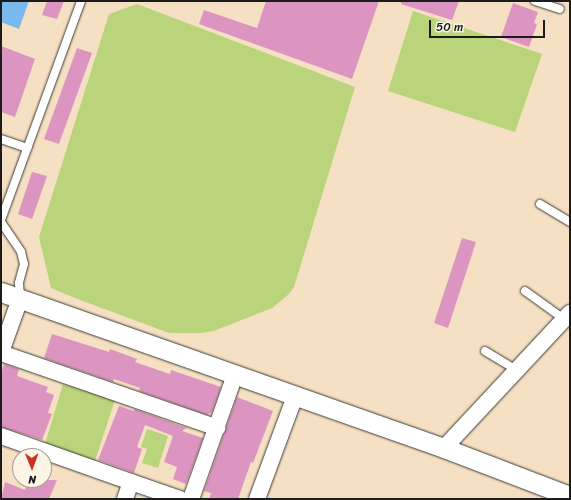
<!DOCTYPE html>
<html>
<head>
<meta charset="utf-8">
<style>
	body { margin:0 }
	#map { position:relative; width:571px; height:500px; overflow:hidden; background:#f5e0c3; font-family:Sriracha,sans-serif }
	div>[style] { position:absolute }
	.green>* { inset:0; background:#b9d47a }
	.water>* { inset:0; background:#79b9ed }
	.building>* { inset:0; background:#db95c0 }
	.roads { filter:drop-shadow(0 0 1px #3d3935) drop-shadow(0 0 1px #3d3935) }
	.service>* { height:8px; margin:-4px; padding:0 4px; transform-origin:4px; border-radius:4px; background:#fff }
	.minor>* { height:16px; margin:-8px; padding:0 8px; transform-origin:8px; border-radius:8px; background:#fff }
	.tertiary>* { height:19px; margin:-9.5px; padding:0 9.5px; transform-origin:9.5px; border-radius:9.5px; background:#fff }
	span { translate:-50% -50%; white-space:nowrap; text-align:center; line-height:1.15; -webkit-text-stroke:4px #fcf5e5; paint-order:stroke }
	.frame { position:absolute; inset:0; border:2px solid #1c1c1c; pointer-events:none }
	.north { position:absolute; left:12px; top:448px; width:40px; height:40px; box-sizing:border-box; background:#fcf5e5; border:1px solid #a29e95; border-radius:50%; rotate:179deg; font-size:11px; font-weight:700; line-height:16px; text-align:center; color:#1c1c1c }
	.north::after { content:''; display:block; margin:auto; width:14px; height:18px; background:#c8321e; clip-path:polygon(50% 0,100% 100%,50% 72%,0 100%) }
	.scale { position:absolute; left:429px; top:20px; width:116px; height:18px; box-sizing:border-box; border:2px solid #1c1c1c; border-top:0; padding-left:5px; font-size:12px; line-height:14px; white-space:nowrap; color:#1c1c1c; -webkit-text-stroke:3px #fcf5e5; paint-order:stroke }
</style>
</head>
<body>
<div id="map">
	<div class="green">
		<i style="clip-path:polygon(137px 4px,355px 87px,294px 287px,289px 294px,272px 308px,214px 331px,201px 333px,169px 333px,80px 300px,51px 288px,39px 237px,109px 14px)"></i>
		<i style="clip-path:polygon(413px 11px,542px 54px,515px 132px,388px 91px)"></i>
		<i style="clip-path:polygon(63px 384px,115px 400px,95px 461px,45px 444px)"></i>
		<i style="clip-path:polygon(147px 429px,168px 436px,158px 468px,142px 463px,147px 449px,141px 447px)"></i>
	</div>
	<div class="water">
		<i style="clip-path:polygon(1px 1px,29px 1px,19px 29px,1px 22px)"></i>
	</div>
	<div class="building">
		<i style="clip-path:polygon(47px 1px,64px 1px,57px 19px,42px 15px)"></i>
		<i style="clip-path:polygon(266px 1px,379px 1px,352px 79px,199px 24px,204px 10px,257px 28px)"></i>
		<i style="clip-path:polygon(401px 1px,459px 1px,452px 20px,401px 4px)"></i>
		<i style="clip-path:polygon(513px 3px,538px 12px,534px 23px,537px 24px,529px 47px,501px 37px)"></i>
		<i style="clip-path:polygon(1px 46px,35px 59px,15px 117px,1px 112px)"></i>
		<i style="clip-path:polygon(77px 48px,92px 53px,59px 144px,44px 139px)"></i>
		<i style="clip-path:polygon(32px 172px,47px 176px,32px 219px,18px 214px)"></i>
		<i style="clip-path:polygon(462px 238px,476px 242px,448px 328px,434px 323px)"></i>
		<i style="clip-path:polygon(52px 334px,109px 352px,110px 349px,137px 359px,135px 362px,167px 373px,170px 374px,171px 370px,221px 387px,212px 412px,207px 415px,139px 391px,140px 388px,114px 379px,113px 382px,44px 358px)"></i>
		<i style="clip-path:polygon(4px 364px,19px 369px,17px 376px,48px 387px,46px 392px,54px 395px,48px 413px,52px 414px,42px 440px,1px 427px,1px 373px)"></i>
		<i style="clip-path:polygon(237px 397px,273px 411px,253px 463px,251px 462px,238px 499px,209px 499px,211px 493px,204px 491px)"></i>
		<i style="clip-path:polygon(119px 406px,134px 411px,134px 409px,187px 428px,182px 431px,203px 438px,186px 484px,173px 479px,177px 467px,164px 462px,173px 436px,145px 425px,137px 447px,142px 449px,134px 473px,98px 460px)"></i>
		<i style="clip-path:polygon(29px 480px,57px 480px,49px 499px,1px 499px,5px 482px,25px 490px)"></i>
	</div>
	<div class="roads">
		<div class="service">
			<i style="left:535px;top:1px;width:26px;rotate:18deg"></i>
			<i style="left:1px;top:139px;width:28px;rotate:19deg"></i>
			<i style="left:540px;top:204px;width:35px;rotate:31deg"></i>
			<i style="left:1px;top:220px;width:233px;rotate:-69.9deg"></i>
			<i style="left:1px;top:222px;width:36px;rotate:56deg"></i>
			<i style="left:21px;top:252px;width:12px;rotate:76deg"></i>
			<i style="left:24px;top:264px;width:20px;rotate:105deg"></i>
			<i style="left:19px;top:283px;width:15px;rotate:86deg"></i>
			<i style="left:525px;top:291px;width:48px;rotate:35.7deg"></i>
			<i style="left:485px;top:351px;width:37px;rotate:31deg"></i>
		</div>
		<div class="minor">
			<i style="left:1px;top:352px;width:56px;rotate:-70.3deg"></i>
			<i style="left:1px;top:353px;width:229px;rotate:19.1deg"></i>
			<i style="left:1px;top:436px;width:138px;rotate:19.5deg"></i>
			<i style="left:444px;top:448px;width:185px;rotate:-47deg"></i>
			<i style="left:125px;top:499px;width:18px;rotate:-71deg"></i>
			<i style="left:131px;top:482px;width:52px;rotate:19.1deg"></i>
			<i style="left:191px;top:499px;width:132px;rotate:-70.5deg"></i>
			<i style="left:257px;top:499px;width:110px;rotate:-69.7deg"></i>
		</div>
		<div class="tertiary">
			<i style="left:1px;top:292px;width:470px;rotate:19.4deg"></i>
			<i style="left:444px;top:448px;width:135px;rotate:20.9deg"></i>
		</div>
	</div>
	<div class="frame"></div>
	<div class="north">N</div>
	<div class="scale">50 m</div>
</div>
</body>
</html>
